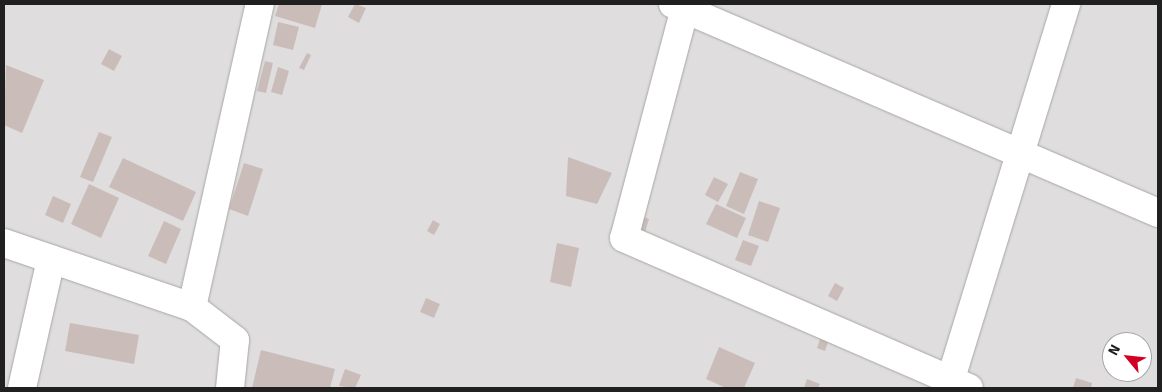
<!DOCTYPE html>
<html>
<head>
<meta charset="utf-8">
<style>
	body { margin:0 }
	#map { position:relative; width:1162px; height:392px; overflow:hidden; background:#f2ece6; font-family:Signika,sans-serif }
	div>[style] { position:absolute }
	.residential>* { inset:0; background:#dfddde }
	.building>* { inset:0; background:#cabdb9 }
	.roads { filter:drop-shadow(0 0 1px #a7a7a7) drop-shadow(0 0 1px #a7a7a7) }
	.minor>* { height:28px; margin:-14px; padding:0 14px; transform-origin:14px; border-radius:14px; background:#fff }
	span { translate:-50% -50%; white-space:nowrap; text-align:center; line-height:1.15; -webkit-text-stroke:4px #fff; paint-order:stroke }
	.frame { position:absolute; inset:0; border:5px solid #202020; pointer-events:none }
	.north { position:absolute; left:1102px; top:332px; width:50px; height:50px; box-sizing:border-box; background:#fff; border:1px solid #a6a6a6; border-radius:50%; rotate:298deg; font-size:14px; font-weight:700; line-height:20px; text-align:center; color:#202020 }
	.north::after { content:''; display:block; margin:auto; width:18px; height:22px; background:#d10024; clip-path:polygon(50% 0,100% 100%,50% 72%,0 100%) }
</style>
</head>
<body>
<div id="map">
	<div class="residential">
		<i style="clip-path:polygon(evenodd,4px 4px,1158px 4px,1158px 388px,4px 388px,4px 4px,1112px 342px,1142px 342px,1142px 372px,1112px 372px,1112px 342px)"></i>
	</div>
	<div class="building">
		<i style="clip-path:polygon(279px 4px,322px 4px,315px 28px,275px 16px)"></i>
		<i style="clip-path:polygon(355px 4px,366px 8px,359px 23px,348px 17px)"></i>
		<i style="clip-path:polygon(278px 22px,299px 27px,293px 50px,273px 45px)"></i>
		<i style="clip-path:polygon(109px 49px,122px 56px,114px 71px,101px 64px)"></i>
		<i style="clip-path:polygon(307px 53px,311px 55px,304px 70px,299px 68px)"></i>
		<i style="clip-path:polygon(265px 61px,273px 63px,266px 93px,257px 91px)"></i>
		<i style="clip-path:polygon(6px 65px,44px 80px,22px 133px,4px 125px)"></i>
		<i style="clip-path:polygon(278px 67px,289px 71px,282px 95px,271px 92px)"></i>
		<i style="clip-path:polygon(99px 132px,112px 137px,93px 182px,80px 177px)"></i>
		<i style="clip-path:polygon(568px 157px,612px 173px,597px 204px,566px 196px)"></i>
		<i style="clip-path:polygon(123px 158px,196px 192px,183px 221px,109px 187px)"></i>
		<i style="clip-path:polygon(244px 163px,263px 169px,248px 216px,229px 209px)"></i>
		<i style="clip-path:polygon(740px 172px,758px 179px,744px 214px,726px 206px)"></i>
		<i style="clip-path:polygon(714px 177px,728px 184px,718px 202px,705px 195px)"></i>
		<i style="clip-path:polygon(89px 184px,119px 198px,101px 238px,71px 224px)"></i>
		<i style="clip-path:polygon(53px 196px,71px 204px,63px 223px,45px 215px)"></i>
		<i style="clip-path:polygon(759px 201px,780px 208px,768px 242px,748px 235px)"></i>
		<i style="clip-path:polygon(716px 204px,746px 218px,737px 238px,706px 224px)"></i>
		<i style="clip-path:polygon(636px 214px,649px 219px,645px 232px,631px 227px)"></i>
		<i style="clip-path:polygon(433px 220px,440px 224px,434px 235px,427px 231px)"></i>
		<i style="clip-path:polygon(164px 221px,181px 229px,166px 264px,148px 256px)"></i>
		<i style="clip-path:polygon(743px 240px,759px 246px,751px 266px,735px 260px)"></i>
		<i style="clip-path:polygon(557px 243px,579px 248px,571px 287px,550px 282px)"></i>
		<i style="clip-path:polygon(835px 283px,844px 288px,837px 301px,828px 296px)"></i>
		<i style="clip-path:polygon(426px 298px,440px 304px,434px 318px,420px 312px)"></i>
		<i style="clip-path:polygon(70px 323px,139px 335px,134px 364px,65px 351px)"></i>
		<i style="clip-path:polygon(821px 336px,829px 339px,825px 351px,817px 348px)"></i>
		<i style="clip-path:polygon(719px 347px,755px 363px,744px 388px,726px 388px,706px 379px)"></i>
		<i style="clip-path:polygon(261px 350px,335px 369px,330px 388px,252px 388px)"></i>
		<i style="clip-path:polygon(345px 369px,361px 375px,355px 388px,339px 386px)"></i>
		<i style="clip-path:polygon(1076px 378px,1092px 383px,1091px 388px,1073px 388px)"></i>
		<i style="clip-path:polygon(807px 379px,820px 384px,818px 388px,804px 388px)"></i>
	</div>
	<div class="roads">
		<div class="minor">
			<i style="left:673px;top:4px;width:528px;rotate:23.31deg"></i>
			<i style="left:686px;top:4px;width:242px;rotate:104.8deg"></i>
			<i style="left:624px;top:238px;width:376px;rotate:23.5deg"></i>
			<i style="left:4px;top:243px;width:199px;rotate:18.8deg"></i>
			<i style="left:22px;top:388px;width:132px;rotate:-77.3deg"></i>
			<i style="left:230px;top:388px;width:48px;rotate:-84.1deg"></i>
			<i style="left:235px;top:340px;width:54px;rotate:-142.5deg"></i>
			<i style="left:192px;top:307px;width:311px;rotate:-77.4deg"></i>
			<i style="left:948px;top:388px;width:402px;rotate:-72.9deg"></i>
		</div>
	</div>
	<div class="frame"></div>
	<div class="north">N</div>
</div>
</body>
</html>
